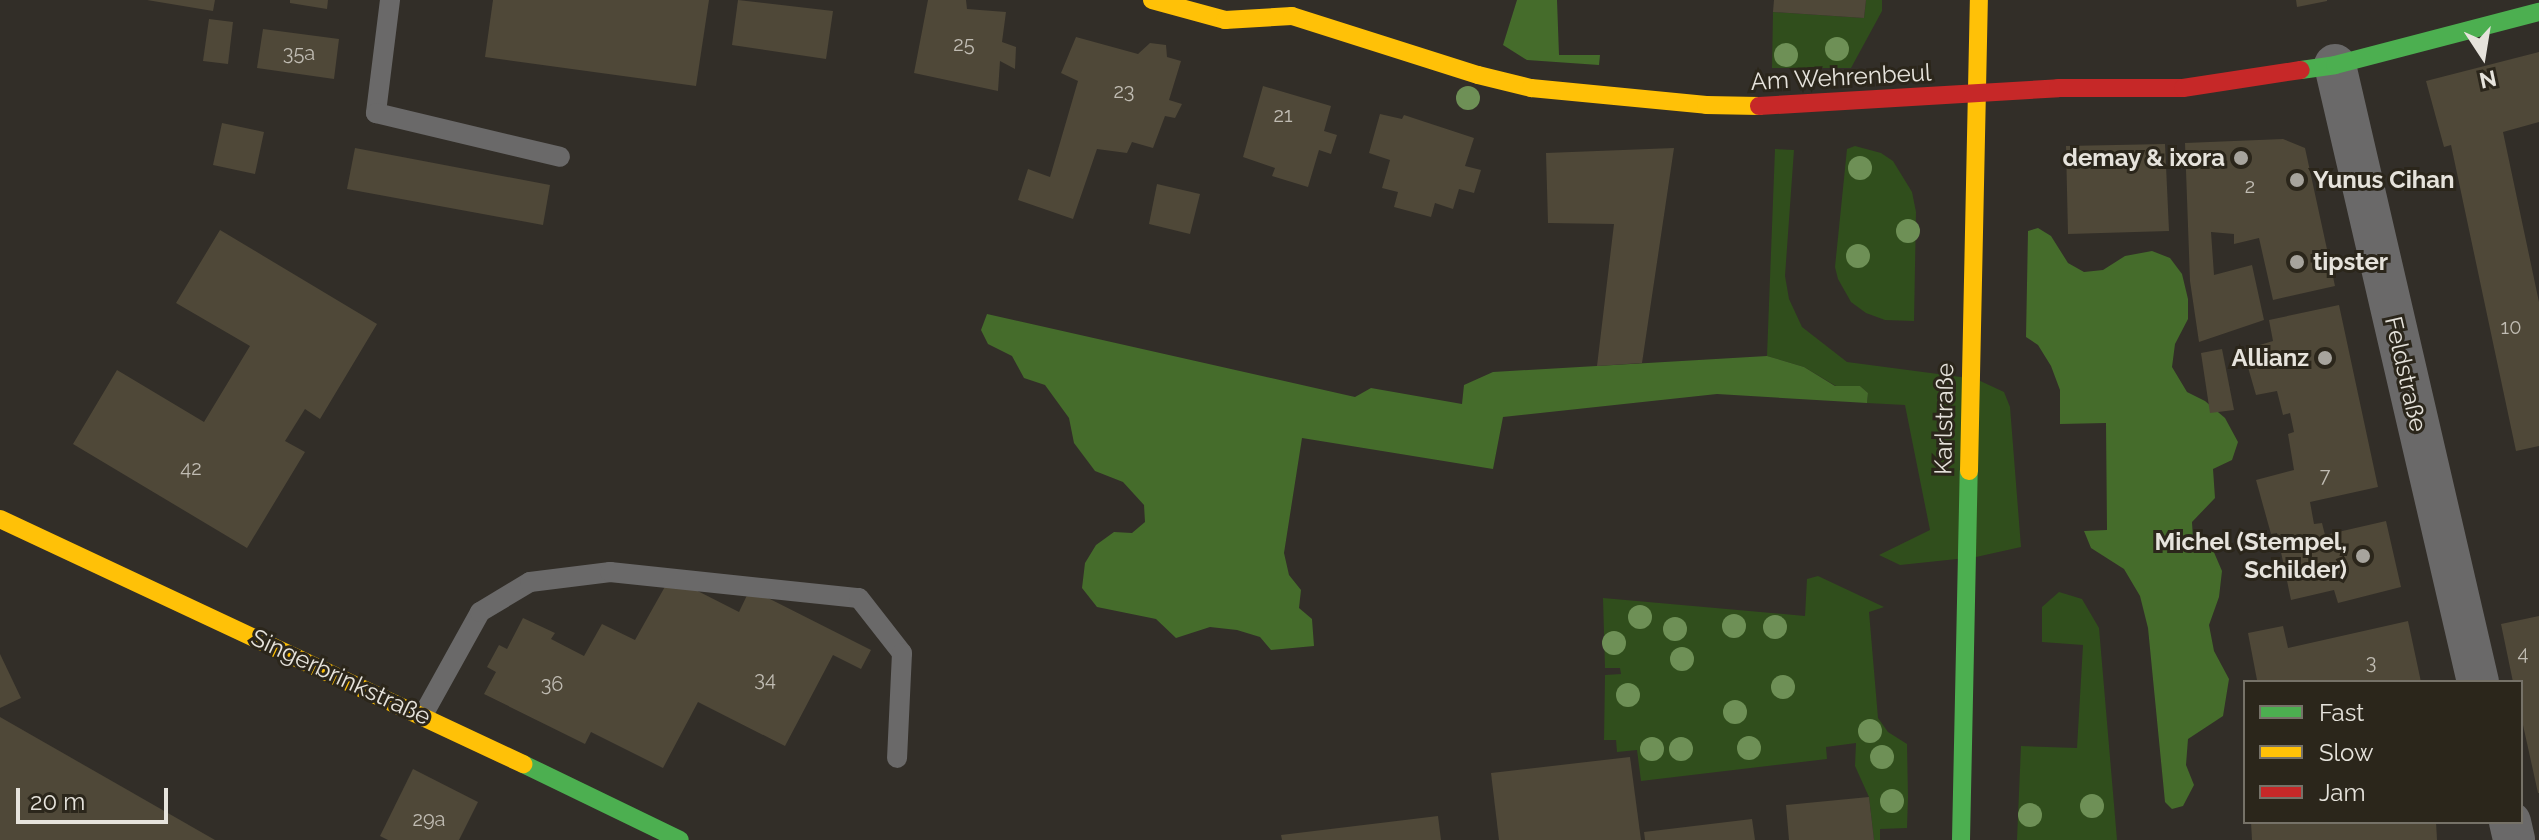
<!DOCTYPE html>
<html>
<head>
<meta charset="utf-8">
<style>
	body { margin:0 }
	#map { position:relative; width:2539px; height:840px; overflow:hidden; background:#322e28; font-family:Raleway,sans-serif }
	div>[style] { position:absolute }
	.green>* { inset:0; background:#304e1c }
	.forest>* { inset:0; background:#456c2b }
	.building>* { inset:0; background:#4f4838 }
	.lane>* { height:20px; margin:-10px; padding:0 10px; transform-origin:10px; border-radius:10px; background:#6a6969 }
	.street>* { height:42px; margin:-21px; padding:0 21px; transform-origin:21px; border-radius:21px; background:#6a6969 }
	.fast>* { height:18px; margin:-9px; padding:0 9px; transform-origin:9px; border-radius:9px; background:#4caf50 }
	.slow>* { height:18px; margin:-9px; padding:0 9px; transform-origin:9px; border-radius:9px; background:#ffc107 }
	.jam>* { height:18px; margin:-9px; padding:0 9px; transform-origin:9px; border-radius:9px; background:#c62828 }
	.trees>* { width:24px; height:24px; margin:-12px; border-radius:50%; background:#6e9056 }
	.dots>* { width:22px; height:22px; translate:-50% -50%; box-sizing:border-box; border:4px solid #2b261b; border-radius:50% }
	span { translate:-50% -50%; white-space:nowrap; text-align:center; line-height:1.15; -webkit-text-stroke:6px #2b261b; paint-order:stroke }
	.number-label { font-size:20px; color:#c0bcb3 }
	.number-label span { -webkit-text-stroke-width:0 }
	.street-label { font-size:24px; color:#e6e3dc }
	.poi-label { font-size:24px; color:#e6e3dc; font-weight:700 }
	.right { translate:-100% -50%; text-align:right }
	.left { translate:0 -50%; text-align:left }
	.legend { position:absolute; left:2243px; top:680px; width:280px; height:144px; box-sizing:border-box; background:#2b261b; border:2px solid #767268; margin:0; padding:10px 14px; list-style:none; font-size:24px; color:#e6e3dc }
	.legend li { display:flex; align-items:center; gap:16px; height:40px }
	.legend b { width:40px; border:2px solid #767268 }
	.north { position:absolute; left:2443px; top:16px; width:80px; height:80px; -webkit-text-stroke:6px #2b261b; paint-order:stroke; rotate:168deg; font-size:22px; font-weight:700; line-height:32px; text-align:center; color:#e6e3dc }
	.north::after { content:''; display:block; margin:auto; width:28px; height:36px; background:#e6e3dc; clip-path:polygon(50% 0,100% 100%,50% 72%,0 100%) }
	.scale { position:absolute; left:16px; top:788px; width:152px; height:36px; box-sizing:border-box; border:4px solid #e6e3dc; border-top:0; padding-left:10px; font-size:24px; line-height:28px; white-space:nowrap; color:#e6e3dc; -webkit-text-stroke:6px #2b261b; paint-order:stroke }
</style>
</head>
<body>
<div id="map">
	<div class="green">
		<i style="clip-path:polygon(1866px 0,1882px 0,1882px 11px,1851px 68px,1772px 68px,1773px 12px,1864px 18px)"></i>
		<i style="clip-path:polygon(1855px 146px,1881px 153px,1893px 161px,1912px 192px,1916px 212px,1914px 321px,1885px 320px,1866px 313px,1851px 302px,1838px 279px,1835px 267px,1847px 149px)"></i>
		<i style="clip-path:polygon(1775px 149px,1794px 150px,1785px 276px,1789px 299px,1802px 327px,1847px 362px,1976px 379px,2004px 392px,2010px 407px,2021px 547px,1976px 557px,1900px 565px,1879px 555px,1930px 530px,1905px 405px,1867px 403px,1868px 393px,1860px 386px,1836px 386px,1804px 367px,1767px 356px)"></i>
		<i style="clip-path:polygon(1818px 576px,1884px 607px,1869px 612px,1878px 718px,1888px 732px,1907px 744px,1908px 797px,1907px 828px,1880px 829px,1880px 840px,1874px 840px,1869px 797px,1855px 766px,1856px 743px,1826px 747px,1827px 759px,1641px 781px,1637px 750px,1617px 752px,1616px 740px,1604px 740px,1605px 675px,1621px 674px,1620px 668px,1605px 668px,1603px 598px,1805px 616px,1807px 579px)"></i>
		<i style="clip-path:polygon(2059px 592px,2082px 599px,2099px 628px,2117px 840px,2017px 840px,2021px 746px,2077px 748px,2083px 645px,2042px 642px,2042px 607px)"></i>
	</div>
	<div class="forest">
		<i style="clip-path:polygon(1517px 0,1557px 0,1559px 55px,1600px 55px,1599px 65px,1527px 60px,1503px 45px)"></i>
		<i style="clip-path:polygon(2038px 228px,2051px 236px,2068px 263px,2084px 272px,2103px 270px,2125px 256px,2152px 251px,2170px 258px,2182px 274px,2188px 299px,2188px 319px,2175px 344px,2172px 367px,2187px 392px,2205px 401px,2225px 418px,2238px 442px,2232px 460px,2213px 469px,2215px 498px,2192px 522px,2193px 539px,2213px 550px,2222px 571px,2219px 597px,2209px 625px,2214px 651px,2229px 679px,2223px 716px,2188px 739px,2186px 765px,2194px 785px,2183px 806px,2172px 809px,2165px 802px,2148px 628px,2140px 596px,2124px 569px,2091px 548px,2084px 531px,2107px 530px,2106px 423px,2060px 424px,2060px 390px,2051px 366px,2038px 345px,2026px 337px,2028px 231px)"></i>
		<i style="clip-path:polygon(987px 314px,1355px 397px,1371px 388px,1462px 404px,1464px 385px,1493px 372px,1767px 356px,1804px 367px,1835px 386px,1860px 386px,1868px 393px,1867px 403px,1717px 394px,1503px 417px,1493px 469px,1302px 438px,1284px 553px,1289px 575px,1301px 590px,1299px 608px,1312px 619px,1314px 646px,1271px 650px,1260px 637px,1237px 630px,1210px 627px,1176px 638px,1156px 619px,1097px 607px,1082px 588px,1085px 563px,1096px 545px,1114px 532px,1132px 533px,1145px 522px,1144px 505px,1123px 482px,1095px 471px,1074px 443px,1069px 418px,1045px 385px,1024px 378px,1012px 356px,988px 344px,981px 330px)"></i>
	</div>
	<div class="building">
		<i style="clip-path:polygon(147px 0,215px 0,213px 11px)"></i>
		<i style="clip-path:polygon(290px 0,328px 0,327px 9px,290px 3px)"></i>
		<i style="clip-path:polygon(493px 0,709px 0,696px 86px,485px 57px)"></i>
		<i style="clip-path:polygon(738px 0,833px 11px,826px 59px,732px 45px)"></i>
		<i style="clip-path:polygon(928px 0,966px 0,967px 9px,1006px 12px,1002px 42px,1016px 47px,1015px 69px,1000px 61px,998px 91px,914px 73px)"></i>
		<i style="clip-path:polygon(1774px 0,1866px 0,1864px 18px,1773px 12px)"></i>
		<i style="clip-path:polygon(2296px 0,2327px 0,2327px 1px,2297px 7px)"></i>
		<i style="clip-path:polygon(209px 19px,233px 22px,228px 64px,203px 61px)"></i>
		<i style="clip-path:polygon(263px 29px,339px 39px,334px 79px,257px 68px)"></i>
		<i style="clip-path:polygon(1076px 37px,1138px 54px,1150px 43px,1166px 45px,1167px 57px,1181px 61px,1169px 100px,1182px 104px,1175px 118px,1165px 116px,1153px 148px,1132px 142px,1127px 153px,1097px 149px,1073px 219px,1018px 200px,1028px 169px,1050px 177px,1078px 81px,1061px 73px)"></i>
		<i style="clip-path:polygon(2539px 52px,2539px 122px,2503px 132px,2539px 302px,2539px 446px,2516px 451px,2451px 145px,2444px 147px,2426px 81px)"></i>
		<i style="clip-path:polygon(1263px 86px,1331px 106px,1324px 131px,1337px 135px,1331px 154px,1319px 150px,1308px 187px,1272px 176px,1275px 168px,1243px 157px)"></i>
		<i style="clip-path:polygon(1380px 114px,1402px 119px,1404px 115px,1474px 138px,1465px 166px,1481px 170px,1474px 193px,1459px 189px,1453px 209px,1435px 203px,1431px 217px,1394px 207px,1398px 192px,1382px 188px,1390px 160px,1369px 153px)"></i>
		<i style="clip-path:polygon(222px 123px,264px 132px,255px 174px,213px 165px)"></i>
		<i style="clip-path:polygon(2283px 139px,2305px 148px,2335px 286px,2273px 300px,2259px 238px,2234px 244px,2234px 234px,2211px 232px,2214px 275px,2252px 265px,2264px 320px,2199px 342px,2190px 281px,2185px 143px)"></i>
		<i style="clip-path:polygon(2165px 144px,2169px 231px,2068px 234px,2066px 146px)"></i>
		<i style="clip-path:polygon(355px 148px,550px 185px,543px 225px,347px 189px)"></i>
		<i style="clip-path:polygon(1674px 148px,1642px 363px,1597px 366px,1614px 224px,1548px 223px,1546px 153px)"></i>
		<i style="clip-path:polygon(1157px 184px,1200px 194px,1190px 234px,1149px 224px)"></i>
		<i style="clip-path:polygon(220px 230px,377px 324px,320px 419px,305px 409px,285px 441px,305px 452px,247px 548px,73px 444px,117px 370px,204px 422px,250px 346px,176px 303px)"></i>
		<i style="clip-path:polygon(2339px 305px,2378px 487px,2310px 502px,2314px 524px,2322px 523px,2325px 535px,2386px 521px,2401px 587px,2338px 603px,2334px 590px,2291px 600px,2277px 533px,2271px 534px,2256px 480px,2294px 470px,2288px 434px,2294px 432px,2290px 413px,2283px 415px,2277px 391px,2256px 395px,2243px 350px,2273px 341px,2269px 320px)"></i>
		<i style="clip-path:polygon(2222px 349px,2234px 410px,2210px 413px,2201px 353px)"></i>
		<i style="clip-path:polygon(678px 581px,739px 612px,750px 589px,871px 650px,861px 669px,833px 655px,785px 746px,698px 702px,663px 768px,591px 732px,585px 744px,484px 694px,496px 672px,487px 667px,499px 645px,507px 649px,523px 618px,555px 633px,551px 639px,584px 656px,602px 624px,635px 640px,667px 583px)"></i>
		<i style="clip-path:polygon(2539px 616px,2539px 793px,2538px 793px,2521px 716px,2521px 682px,2513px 682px,2501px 624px)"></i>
		<i style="clip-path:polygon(2408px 621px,2421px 682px,2257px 680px,2248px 633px,2283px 626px,2288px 648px)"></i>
		<i style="clip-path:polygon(0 654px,21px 698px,0 708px)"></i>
		<i style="clip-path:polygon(0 717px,215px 840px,0 840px)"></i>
		<i style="clip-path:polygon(1630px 757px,1641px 840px,1499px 840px,1491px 773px)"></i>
		<i style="clip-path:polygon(413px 769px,478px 802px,459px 840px,388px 840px,380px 836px)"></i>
		<i style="clip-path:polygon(1869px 797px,1874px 840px,1789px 840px,1786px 805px)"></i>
		<i style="clip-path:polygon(1438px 816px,1441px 840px,1282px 840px,1281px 835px)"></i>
		<i style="clip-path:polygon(1752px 819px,1755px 840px,1645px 840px,1644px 832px)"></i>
		<i style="clip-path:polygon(2251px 822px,2436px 822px,2437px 840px,2252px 840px)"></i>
	</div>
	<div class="lane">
		<i style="left:390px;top:0;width:114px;rotate:97.1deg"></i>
		<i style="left:376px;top:113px;width:189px;rotate:13.4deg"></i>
		<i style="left:423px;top:715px;width:118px;rotate:-61deg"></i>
		<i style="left:480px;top:612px;width:58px;rotate:-31deg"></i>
		<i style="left:530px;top:582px;width:81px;rotate:-7.1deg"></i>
		<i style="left:610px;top:572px;width:250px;rotate:6deg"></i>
		<i style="left:859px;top:598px;width:70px;rotate:52deg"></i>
		<i style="left:902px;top:653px;width:105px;rotate:92.7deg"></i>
	</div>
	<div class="street">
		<i style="left:2335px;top:65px;width:633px;rotate:76.95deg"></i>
		<i style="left:2510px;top:822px;width:18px;rotate:77deg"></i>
	</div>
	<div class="fast">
		<i style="left:2301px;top:70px;width:34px;rotate:-8deg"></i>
		<i style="left:2335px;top:65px;width:211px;rotate:-14.6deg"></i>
		<i style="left:523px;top:764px;width:174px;rotate:25.8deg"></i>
		<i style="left:1961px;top:840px;width:369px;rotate:-88.8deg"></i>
	</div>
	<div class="slow">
		<i style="left:1152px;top:0;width:76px;rotate:15.3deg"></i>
		<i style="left:1225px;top:20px;width:67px;rotate:-3.4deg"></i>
		<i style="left:1292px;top:16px;width:195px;rotate:17.6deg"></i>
		<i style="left:1478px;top:75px;width:55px;rotate:13.8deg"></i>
		<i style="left:1531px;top:88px;width:176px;rotate:5.5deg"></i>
		<i style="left:1706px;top:105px;width:53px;rotate:1.1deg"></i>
		<i style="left:1969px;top:471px;width:471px;rotate:-88.8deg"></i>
		<i style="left:0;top:519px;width:578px;rotate:25.1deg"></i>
	</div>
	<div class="jam">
		<i style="left:1759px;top:106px;width:300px;rotate:-3.4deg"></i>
		<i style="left:2058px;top:88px;width:125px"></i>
		<i style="left:2183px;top:88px;width:119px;rotate:-8.7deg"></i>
	</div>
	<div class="trees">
		<i style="left:1837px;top:49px"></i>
		<i style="left:1786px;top:55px"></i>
		<i style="left:1468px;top:98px"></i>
		<i style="left:1860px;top:168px"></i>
		<i style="left:1908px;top:231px"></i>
		<i style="left:1858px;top:256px"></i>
		<i style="left:1640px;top:617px"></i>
		<i style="left:1734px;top:626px"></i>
		<i style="left:1775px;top:627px"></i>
		<i style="left:1675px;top:629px"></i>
		<i style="left:1614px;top:643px"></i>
		<i style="left:1682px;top:659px"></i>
		<i style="left:1783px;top:687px"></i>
		<i style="left:1628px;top:695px"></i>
		<i style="left:1735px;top:712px"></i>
		<i style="left:1870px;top:731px"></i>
		<i style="left:1749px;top:748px"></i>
		<i style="left:1652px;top:749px"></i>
		<i style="left:1681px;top:749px"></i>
		<i style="left:1882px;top:757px"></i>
		<i style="left:1892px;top:801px"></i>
		<i style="left:2092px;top:806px"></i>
		<i style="left:2030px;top:815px"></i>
	</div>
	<div class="dots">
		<i style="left:2241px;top:158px;background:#a7a49d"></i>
		<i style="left:2297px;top:180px;background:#a7a49d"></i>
		<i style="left:2297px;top:262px;background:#a7a49d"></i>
		<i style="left:2325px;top:358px;background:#a7a49d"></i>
		<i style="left:2363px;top:556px;background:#a7a49d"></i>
	</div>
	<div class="number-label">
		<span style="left:964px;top:44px">25</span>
		<span style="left:299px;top:53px">35a</span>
		<span style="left:1124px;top:91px">23</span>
		<span style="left:1283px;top:115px">21</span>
		<span style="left:2250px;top:186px">2</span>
		<span style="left:2511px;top:327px">10</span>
		<span style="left:191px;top:468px">42</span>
		<span style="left:2325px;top:475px">7</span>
		<span style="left:2523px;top:653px">4</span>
		<span style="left:2371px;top:662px">3</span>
		<span style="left:765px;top:679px">34</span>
		<span style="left:552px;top:684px">36</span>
		<span style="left:429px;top:819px">29a</span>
	</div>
	<div class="street-label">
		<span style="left:1841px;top:77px;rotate:-3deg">Am Wehrenbeul</span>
		<span style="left:2406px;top:374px;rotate:77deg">Feldstraße</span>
		<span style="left:1944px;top:419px;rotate:-89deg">Karlstraße</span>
		<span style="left:341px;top:677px;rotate:25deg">Singerbrinkstraße</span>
	</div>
	<div class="poi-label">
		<span class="right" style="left:2225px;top:158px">demay &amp; ixora</span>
		<span class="left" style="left:2313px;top:180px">Yunus Cihan</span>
		<span class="left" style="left:2313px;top:262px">tipster</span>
		<span class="right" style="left:2309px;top:358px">Allianz</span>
		<span class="right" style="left:2347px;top:556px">Michel (Stempel,<br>Schilder)</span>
	</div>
	<ul class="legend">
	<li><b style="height:10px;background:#4caf50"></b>Fast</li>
	<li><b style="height:10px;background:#ffc107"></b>Slow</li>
	<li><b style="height:10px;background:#c62828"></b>Jam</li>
	</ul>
	<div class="north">N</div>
	<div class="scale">20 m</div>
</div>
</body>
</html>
